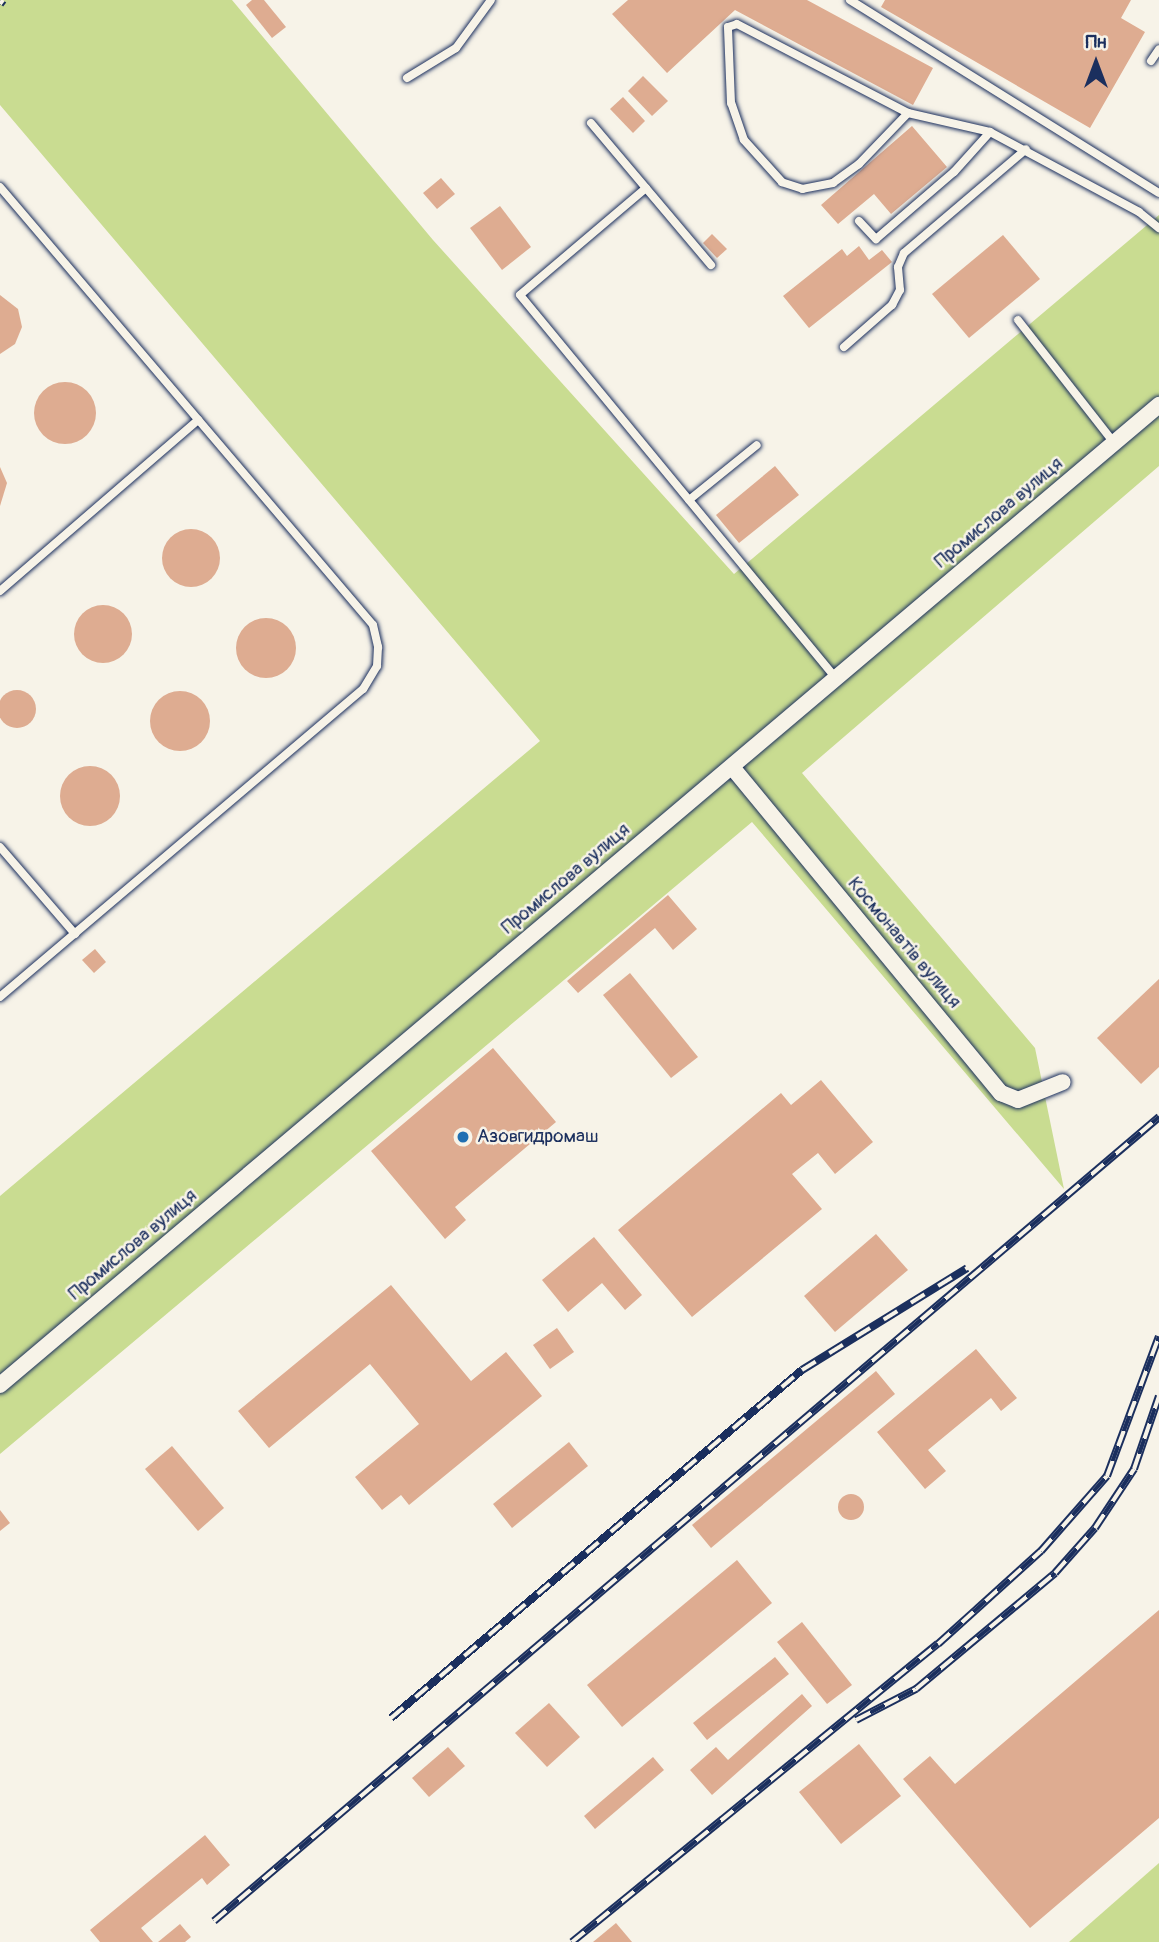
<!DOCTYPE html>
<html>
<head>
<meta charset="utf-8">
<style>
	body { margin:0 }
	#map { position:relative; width:1159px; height:1942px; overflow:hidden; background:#f7f3e8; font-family:Pangolin,sans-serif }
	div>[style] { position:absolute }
	.green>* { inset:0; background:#c9dc91 }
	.building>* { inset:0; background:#deac91 }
	.round { border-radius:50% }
	.roads { filter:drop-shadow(0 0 2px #1b2f5e) drop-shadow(0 0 2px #1b2f5e) }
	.lane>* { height:8px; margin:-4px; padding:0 4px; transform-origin:4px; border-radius:4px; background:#f7f3e8 }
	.street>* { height:16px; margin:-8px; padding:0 8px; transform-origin:8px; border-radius:8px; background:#f7f3e8 }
	.rail>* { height:8px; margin-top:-4px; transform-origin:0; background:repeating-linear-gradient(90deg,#f7f3e8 0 16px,#1b2f5e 0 32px); box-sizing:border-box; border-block:2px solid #1b2f5e }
	.dots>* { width:19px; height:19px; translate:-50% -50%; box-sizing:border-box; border:4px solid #f7f3e8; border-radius:50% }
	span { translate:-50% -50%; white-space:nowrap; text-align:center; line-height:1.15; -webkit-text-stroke:5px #f7f3e8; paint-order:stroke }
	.street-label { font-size:19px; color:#1b2f5e }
	.poi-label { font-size:19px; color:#1b2f5e }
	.left { translate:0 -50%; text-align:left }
	.north { position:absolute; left:1061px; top:28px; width:70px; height:70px; -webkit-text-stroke:5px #f7f3e8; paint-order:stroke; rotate:0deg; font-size:19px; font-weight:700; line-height:28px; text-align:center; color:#1b2f5e }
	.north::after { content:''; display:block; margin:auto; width:24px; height:32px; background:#1b2f5e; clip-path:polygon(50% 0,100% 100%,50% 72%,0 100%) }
</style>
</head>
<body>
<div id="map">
	<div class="green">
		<i style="clip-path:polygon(0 0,232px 0,433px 240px,734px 574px,1159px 215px,1159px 466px,802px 773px,1035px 1048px,1064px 1189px,752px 822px,0 1454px,0 1196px,540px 741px,0 105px)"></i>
		<i style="clip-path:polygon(1159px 1863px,1159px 1942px,1069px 1942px)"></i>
	</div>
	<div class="building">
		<i style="clip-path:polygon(252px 0,264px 0,286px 27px,272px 38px,246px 5px)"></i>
		<i style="clip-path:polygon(628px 0,807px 0,933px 68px,913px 105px,735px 10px,667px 73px,612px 14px)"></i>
		<i style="clip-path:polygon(885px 0,1131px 0,1121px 18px,1145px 32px,1090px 128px,881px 7px)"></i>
		<i style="clip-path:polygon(643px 76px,668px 101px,652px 116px,628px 91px)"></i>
		<i style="clip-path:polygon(623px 97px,645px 121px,633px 133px,610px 109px)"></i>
		<i style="clip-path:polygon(912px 126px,947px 167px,891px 214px,874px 194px,838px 224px,821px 205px)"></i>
		<i style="clip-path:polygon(441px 178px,455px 194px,437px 209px,423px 193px)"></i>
		<i style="clip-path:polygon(500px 206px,531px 247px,502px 270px,470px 228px)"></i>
		<i style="clip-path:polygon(712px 234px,727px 249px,717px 258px,703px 243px)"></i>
		<i style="clip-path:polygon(1003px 235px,1040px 279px,969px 338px,932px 294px)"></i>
		<i style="clip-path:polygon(859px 246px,869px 260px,882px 250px,892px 262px,809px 328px,783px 296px,842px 249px,847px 256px)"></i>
		<i style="clip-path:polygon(0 295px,18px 309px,22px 327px,15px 344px,0 354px)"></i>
		<i class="round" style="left:34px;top:382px;width:62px;height:62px"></i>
		<i style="clip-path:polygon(775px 466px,799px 495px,739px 543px,716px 515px)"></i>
		<i style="clip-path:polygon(0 467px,7px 483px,0 506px)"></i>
		<i class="round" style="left:162px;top:529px;width:58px;height:58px"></i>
		<i class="round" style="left:74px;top:605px;width:58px;height:58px"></i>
		<i class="round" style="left:236px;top:618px;width:60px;height:60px"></i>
		<i class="round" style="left:-2px;top:690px;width:38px;height:38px"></i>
		<i class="round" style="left:150px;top:691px;width:60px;height:60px"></i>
		<i class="round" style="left:60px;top:766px;width:60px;height:60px"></i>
		<i style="clip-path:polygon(668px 895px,697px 929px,673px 950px,655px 928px,578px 993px,567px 981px)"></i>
		<i style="clip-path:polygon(95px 949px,106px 962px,94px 973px,82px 960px)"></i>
		<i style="clip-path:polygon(630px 973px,698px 1057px,671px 1078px,603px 995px)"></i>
		<i style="clip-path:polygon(1159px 979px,1159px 1067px,1141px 1084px,1097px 1038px)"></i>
		<i style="clip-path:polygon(493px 1048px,556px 1122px,455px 1207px,466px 1220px,445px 1239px,371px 1151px)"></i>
		<i style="clip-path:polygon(821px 1080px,873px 1142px,835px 1174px,818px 1153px,792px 1174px,822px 1209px,692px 1317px,618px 1230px,781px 1093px,791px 1105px)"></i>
		<i style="clip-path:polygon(876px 1234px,908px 1270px,835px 1332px,804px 1296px)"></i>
		<i style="clip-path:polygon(594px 1237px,642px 1295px,625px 1310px,602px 1283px,568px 1312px,542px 1280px)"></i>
		<i style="clip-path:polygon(391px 1285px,471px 1381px,506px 1352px,542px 1396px,409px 1505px,401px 1495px,382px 1510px,355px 1477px,419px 1424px,370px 1364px,269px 1448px,238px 1411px)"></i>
		<i style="clip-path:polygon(557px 1328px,574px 1352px,550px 1369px,533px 1345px)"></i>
		<i style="clip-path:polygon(976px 1349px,1017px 1398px,1001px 1411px,991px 1398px,928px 1450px,946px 1471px,925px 1489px,877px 1432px)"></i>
		<i style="clip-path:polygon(876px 1371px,895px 1394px,711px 1548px,692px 1525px)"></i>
		<i style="clip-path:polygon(569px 1442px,588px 1466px,512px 1528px,493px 1504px)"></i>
		<i style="clip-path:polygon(172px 1446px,224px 1508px,198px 1531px,145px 1469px)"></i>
		<i class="round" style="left:838px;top:1494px;width:26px;height:26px"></i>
		<i style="clip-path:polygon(0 1510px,10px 1523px,0 1531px)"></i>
		<i style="clip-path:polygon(737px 1560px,772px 1603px,622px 1727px,587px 1685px)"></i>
		<i style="clip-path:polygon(1159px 1610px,1159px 1818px,1030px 1928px,903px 1779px,930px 1756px,955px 1784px)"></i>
		<i style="clip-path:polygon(802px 1622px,852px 1685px,827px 1704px,777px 1642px)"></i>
		<i style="clip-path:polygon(775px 1657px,789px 1674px,707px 1740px,693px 1723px)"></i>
		<i style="clip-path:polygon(802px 1694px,812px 1706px,712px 1795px,690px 1770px,716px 1747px,728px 1760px)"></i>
		<i style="clip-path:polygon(549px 1703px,580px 1737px,547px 1767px,515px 1733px)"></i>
		<i style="clip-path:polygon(859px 1744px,901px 1796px,841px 1844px,799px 1792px)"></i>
		<i style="clip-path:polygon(448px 1747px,465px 1766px,429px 1797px,412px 1778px)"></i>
		<i style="clip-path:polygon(653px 1757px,664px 1770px,595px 1829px,584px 1816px)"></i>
		<i style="clip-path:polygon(205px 1835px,230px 1865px,207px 1885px,202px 1878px,141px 1928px,153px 1942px,100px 1942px,90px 1930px)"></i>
		<i style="clip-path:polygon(616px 1923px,632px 1942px,593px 1942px)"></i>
		<i style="clip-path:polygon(180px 1924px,191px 1937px,185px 1942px,158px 1942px)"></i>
	</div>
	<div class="roads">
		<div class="lane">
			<i style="left:850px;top:0;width:364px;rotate:32deg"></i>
			<i style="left:1151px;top:61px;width:14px;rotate:-56deg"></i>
			<i style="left:407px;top:78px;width:57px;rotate:-31.5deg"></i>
			<i style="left:456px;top:48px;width:59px;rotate:-53.9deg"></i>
			<i style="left:908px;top:113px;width:71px;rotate:133.9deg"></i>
			<i style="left:859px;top:164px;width:32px;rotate:144deg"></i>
			<i style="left:833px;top:183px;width:31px;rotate:169deg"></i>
			<i style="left:803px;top:189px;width:22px;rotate:-162deg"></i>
			<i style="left:782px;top:182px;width:57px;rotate:-132.1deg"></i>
			<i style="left:744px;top:140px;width:39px;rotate:-109deg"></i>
			<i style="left:731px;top:103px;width:76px;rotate:-92.3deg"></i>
			<i style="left:728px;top:27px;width:9px;rotate:-18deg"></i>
			<i style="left:737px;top:24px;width:193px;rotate:27.5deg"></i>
			<i style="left:908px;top:113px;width:84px;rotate:13deg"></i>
			<i style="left:990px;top:132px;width:169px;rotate:28.2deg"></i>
			<i style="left:1139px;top:212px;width:26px;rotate:39deg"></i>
			<i style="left:591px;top:123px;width:186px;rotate:49.8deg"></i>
			<i style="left:0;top:187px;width:575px;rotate:49.58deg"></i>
			<i style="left:373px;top:625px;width:23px;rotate:77deg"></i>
			<i style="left:378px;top:647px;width:19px;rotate:93deg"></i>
			<i style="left:377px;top:666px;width:27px;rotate:121deg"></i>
			<i style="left:363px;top:689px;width:476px;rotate:139.7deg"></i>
			<i style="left:646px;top:188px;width:165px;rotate:139.7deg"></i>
			<i style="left:520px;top:295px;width:497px;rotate:50.5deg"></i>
			<i style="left:859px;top:221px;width:25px;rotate:47deg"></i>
			<i style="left:876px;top:239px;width:103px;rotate:-40.7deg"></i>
			<i style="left:954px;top:172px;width:54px;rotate:-48deg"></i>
			<i style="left:1018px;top:320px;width:156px;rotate:52deg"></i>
			<i style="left:844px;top:347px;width:64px;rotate:-41.2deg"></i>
			<i style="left:892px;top:305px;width:17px;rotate:-62deg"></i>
			<i style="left:900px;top:290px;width:23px;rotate:-95deg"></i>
			<i style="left:898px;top:267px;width:15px;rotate:-67deg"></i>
			<i style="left:904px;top:253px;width:160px;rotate:-40.4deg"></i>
			<i style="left:689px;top:500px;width:87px;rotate:-39deg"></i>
			<i style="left:0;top:591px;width:262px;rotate:-40.8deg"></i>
			<i style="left:0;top:847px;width:115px;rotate:49.2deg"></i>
		</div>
		<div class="street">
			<i style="left:732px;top:767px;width:423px;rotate:50.5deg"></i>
			<i style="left:1001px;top:1093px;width:18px;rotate:22deg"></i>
			<i style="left:1018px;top:1100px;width:48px;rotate:-21.8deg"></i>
			<i style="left:0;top:1385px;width:1518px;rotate:-40.22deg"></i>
		</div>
	</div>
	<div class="rail">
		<i style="left:0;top:4px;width:5px;rotate:-53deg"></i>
		<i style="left:391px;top:1718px;width:539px;rotate:-40.26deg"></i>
		<i style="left:802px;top:1370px;width:194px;rotate:-31.7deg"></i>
		<i style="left:856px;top:1720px;width:68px;rotate:-27.3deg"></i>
		<i style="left:916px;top:1689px;width:181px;rotate:-39.8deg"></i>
		<i style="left:1055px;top:1573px;width:60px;rotate:-48.4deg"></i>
		<i style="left:1095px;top:1528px;width:71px;rotate:-56.5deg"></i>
		<i style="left:1134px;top:1469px;width:77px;rotate:-71.1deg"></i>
		<i style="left:214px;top:1921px;width:1241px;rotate:-40.39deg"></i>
		<i style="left:572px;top:1942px;width:472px;rotate:-39.2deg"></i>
		<i style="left:938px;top:1644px;width:139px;rotate:-42.1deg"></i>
		<i style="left:1041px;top:1551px;width:100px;rotate:-48.7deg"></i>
		<i style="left:1107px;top:1476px;width:149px;rotate:-69.6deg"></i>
	</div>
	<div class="dots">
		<i style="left:463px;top:1137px;background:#1f6fb2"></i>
	</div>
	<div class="street-label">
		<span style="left:999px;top:513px;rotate:-40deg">Промислова вулиця</span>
		<span style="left:566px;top:879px;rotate:-40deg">Промислова вулиця</span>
		<span style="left:904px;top:943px;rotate:50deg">Космонавтів вулиця</span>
		<span style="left:133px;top:1245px;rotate:-40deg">Промислова вулиця</span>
	</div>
	<div class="poi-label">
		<span class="left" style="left:477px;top:1137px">Азовгидромаш</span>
	</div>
	<div class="north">Пн</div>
</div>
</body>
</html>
